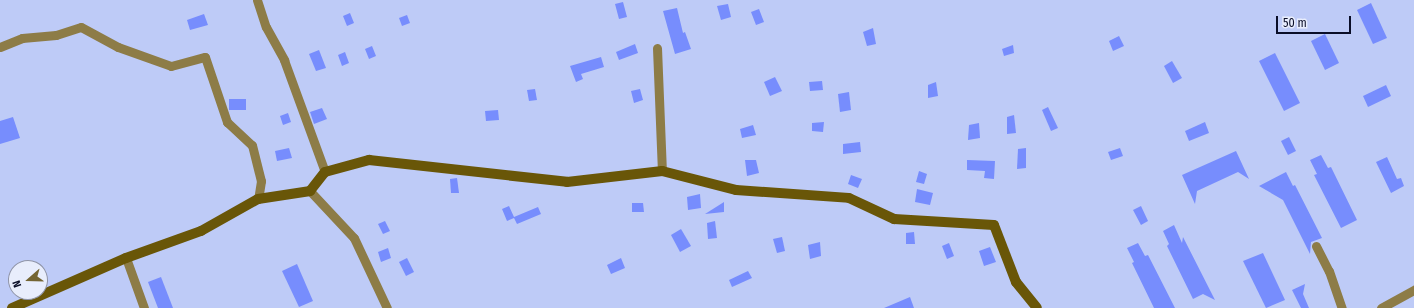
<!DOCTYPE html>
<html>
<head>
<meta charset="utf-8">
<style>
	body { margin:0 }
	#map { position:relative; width:1414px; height:308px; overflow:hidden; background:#becbf7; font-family:"Fira Sans Condensed",sans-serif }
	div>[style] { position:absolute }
	.building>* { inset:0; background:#778dfd }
	.street>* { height:9px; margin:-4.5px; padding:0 4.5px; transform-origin:4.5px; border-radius:4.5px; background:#8d7c47 }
	.secondary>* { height:10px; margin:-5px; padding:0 5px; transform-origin:5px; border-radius:5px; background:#695608 }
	span { translate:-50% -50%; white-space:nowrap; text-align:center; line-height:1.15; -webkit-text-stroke:3px #e8edfc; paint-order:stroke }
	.north { position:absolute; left:8px; top:260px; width:40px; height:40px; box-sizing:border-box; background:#e8edfc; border:1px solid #8f94a7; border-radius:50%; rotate:250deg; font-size:11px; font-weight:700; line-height:16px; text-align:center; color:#0a0e28 }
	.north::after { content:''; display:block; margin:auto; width:14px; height:18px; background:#736432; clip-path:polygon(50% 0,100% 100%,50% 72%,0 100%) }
	.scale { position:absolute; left:1276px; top:16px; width:75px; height:18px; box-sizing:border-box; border:2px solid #0a0e28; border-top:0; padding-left:5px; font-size:12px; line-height:14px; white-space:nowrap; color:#0a0e28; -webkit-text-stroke:3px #e8edfc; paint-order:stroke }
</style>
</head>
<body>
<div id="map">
	<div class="building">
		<i style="clip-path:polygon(623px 2px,627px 17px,619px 19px,615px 4px)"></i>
		<i style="clip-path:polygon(1371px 3px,1387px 38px,1373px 44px,1357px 10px)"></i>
		<i style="clip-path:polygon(728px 4px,731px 17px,721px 20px,717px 6px)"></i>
		<i style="clip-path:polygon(677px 8px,683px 33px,685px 32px,691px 49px,675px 54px,663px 11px)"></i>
		<i style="clip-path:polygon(759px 9px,764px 22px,756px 25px,751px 12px)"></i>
		<i style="clip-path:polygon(350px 13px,354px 23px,347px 26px,343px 16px)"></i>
		<i style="clip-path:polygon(204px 14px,208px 25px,190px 30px,187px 20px)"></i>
		<i style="clip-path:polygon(407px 15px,410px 23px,402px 26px,399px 18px)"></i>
		<i style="clip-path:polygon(873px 28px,876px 44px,867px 46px,863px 32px)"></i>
		<i style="clip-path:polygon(1325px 34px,1339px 63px,1325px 70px,1311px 41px)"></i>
		<i style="clip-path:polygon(1119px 36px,1124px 46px,1113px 51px,1109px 41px)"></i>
		<i style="clip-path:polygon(635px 44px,638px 53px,619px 60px,616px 52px)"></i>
		<i style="clip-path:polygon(1013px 45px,1014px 53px,1004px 56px,1002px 49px)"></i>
		<i style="clip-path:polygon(372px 46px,376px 56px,369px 59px,365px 49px)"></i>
		<i style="clip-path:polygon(319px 50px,326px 68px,316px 71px,309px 54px)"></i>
		<i style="clip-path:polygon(345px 52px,349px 63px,342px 66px,338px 55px)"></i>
		<i style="clip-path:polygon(1275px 53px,1300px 103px,1284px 111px,1259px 61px)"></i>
		<i style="clip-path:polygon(601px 57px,604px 67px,581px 74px,583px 79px,576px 82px,570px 66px)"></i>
		<i style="clip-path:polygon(1172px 61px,1182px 78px,1173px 83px,1164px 66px)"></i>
		<i style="clip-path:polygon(775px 77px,782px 91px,770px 96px,764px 82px)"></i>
		<i style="clip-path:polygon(822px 81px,823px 90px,810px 91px,809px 82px)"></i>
		<i style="clip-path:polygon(936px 82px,938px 96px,928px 98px,928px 85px)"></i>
		<i style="clip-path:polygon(1386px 85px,1391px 96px,1368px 107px,1363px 96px)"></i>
		<i style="clip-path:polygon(535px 89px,537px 100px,529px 101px,527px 90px)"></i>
		<i style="clip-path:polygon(640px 89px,643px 100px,634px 103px,631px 91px)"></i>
		<i style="clip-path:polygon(849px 92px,851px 110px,840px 112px,838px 94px)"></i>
		<i style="clip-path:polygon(229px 99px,246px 99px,246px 110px,229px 110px)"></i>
		<i style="clip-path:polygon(1048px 107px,1058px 128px,1051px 131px,1042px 110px)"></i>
		<i style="clip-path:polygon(322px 108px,327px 119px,314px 124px,310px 112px)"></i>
		<i style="clip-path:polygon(498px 110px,499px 120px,486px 121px,485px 111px)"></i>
		<i style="clip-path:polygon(288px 113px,291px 122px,283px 125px,280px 116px)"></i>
		<i style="clip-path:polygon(1014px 115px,1016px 133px,1007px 134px,1007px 117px)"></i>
		<i style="clip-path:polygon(13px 117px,20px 138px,0 144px,0 121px)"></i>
		<i style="clip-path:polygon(824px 122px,823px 132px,812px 131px,812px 123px)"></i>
		<i style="clip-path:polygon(1205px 122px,1209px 133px,1189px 141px,1185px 131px)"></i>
		<i style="clip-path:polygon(979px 123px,980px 138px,968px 140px,969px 125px)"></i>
		<i style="clip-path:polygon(753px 125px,756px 135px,742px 138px,740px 129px)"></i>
		<i style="clip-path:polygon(1289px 137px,1296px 151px,1288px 155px,1281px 141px)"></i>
		<i style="clip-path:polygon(860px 142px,861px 152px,843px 154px,843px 144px)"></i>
		<i style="clip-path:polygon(289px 148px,292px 158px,277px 161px,275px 151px)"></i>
		<i style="clip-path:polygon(1026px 148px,1026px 168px,1017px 169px,1018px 149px)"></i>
		<i style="clip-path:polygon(1120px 148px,1123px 156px,1111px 160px,1108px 152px)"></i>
		<i style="clip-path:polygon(1236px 151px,1249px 179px,1238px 172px,1197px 191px,1195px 204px,1182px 175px)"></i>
		<i style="clip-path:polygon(1321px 155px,1328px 168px,1331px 167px,1357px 220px,1341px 228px,1314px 175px,1317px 174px,1310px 160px)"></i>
		<i style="clip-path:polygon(1387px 157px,1397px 179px,1401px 178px,1404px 186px,1391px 193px,1376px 162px)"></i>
		<i style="clip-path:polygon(745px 160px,756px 160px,759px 173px,747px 176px)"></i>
		<i style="clip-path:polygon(967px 160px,995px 161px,994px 179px,984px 178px,985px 171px,967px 170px)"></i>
		<i style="clip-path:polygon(919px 171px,927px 174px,924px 184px,916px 182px)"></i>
		<i style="clip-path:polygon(1286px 172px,1293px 186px,1295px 185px,1322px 238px,1311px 242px,1310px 254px,1283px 200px,1259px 186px)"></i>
		<i style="clip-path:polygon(851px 175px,862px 179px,858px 188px,848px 184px)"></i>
		<i style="clip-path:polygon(457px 178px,459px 193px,451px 193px,450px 179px)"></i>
		<i style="clip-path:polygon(917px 189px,933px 193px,930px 205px,915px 202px)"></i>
		<i style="clip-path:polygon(700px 194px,701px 208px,688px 210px,687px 197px)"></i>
		<i style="clip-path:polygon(724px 202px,724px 212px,705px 214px)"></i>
		<i style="clip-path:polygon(632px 203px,643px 203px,644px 212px,632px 212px)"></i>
		<i style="clip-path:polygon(509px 206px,514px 217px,538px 207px,541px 214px,517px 224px,514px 218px,507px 221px,502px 209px)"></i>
		<i style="clip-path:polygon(1141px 206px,1148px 221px,1141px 225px,1133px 210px)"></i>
		<i style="clip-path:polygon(385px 221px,390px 231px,383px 234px,378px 224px)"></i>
		<i style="clip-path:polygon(715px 221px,717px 238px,708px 239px,707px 223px)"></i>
		<i style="clip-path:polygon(1174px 225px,1182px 243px,1183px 237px,1215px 300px,1203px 294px,1193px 299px,1167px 246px,1169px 244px,1163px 231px)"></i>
		<i style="clip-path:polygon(681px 229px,691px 246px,680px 252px,671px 235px)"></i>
		<i style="clip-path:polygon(914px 232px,915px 244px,906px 244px,906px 233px)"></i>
		<i style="clip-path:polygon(782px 237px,785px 251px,777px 253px,773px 239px)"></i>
		<i style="clip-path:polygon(820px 242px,821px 256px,810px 259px,808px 245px)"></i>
		<i style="clip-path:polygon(949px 243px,954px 256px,947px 259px,942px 246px)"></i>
		<i style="clip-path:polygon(1138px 243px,1145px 256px,1148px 255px,1175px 308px,1154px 308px,1132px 263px,1134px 262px,1127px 248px)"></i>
		<i style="clip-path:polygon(990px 247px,996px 262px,984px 266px,979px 251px)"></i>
		<i style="clip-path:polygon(388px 248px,391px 258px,381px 262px,378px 252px)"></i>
		<i style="clip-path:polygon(1263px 253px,1285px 300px,1266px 308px,1243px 261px)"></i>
		<i style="clip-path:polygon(407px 258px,414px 272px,406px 276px,399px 262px)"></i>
		<i style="clip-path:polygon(621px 258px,625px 268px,611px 274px,607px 265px)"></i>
		<i style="clip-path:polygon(297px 264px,313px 301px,299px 307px,282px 271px)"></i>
		<i style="clip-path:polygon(748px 271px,752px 278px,732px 287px,729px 280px)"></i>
		<i style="clip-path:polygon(161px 277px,173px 308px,158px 308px,148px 282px)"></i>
		<i style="clip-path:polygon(1305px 284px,1303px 294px,1309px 308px,1301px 308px,1292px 290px)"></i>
		<i style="clip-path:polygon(910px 297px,914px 308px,884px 308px)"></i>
	</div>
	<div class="street">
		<i style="left:257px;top:0;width:28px;rotate:72deg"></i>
		<i style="left:266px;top:27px;width:38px;rotate:61deg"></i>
		<i style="left:284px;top:60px;width:119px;rotate:69.9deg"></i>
		<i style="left:0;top:47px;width:24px;rotate:-22deg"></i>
		<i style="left:22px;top:38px;width:34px;rotate:-5deg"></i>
		<i style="left:56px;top:35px;width:26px;rotate:-18deg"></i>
		<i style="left:81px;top:27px;width:42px;rotate:28.4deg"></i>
		<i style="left:118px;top:47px;width:56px;rotate:19.7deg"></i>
		<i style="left:171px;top:66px;width:35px;rotate:-15deg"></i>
		<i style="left:205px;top:57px;width:69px;rotate:71.3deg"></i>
		<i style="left:227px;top:122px;width:34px;rotate:43deg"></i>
		<i style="left:252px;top:145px;width:37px;rotate:76deg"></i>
		<i style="left:261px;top:181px;width:18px;rotate:99deg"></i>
		<i style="left:657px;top:48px;width:123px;rotate:87.7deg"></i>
		<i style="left:310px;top:191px;width:64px;rotate:46.9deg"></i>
		<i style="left:354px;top:238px;width:77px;rotate:64.8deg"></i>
		<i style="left:1316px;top:246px;width:28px;rotate:63deg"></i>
		<i style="left:1329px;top:271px;width:39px;rotate:71deg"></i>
		<i style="left:126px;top:258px;width:53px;rotate:70.2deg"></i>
		<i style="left:1381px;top:308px;width:38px;rotate:-29deg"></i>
	</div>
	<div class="secondary">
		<i style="left:12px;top:308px;width:124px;rotate:-23.7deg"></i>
		<i style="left:126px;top:258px;width:80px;rotate:-19.8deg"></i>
		<i style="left:201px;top:231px;width:65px;rotate:-29.3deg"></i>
		<i style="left:258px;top:199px;width:53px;rotate:-8.7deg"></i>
		<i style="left:310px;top:191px;width:24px;rotate:-52deg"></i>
		<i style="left:325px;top:172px;width:46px;rotate:-15.3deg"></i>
		<i style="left:369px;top:160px;width:199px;rotate:6.3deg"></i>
		<i style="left:567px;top:182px;width:96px;rotate:-6.6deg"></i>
		<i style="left:662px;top:171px;width:76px;rotate:14.4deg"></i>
		<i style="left:736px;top:190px;width:113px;rotate:4deg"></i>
		<i style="left:849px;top:198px;width:50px;rotate:25deg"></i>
		<i style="left:894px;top:219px;width:100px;rotate:3.4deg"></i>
		<i style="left:994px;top:225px;width:61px;rotate:68.9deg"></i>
		<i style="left:1016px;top:282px;width:33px;rotate:51deg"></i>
	</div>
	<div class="north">N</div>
	<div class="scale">50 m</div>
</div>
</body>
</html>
